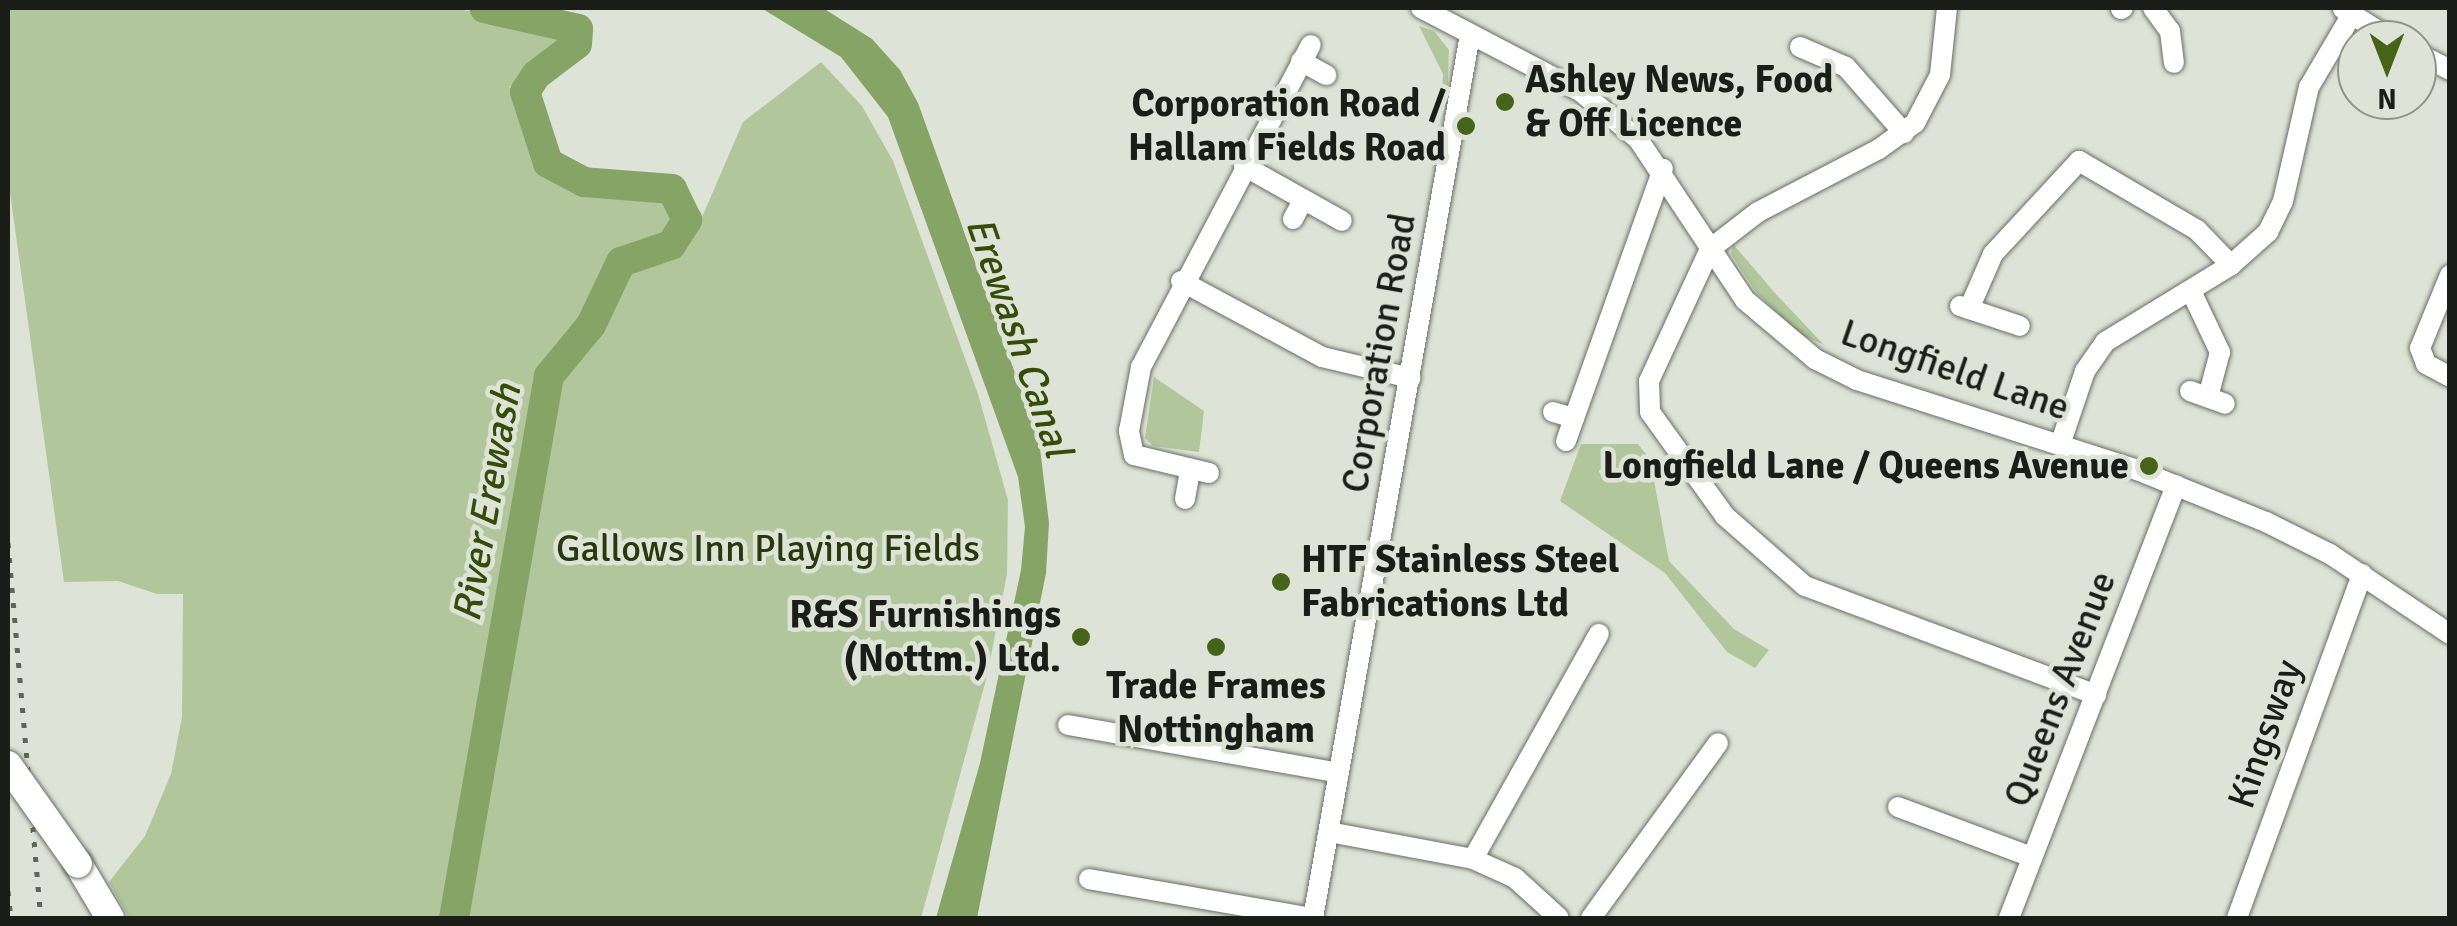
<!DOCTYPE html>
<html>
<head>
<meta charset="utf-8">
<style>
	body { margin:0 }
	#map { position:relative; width:2457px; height:926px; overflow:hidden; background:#dde3d6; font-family:Signika,sans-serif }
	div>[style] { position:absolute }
	.green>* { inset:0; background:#b1c79b }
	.water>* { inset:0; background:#86a466 }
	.river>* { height:30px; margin:-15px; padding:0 15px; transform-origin:15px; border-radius:15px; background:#86a466 }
	.roads { filter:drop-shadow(0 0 2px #686e62) drop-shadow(0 0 2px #686e62) }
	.minor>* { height:20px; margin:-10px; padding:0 10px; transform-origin:10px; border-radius:10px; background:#fff }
	.major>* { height:28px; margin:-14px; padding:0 14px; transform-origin:14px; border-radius:14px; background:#fff }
	.rail>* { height:5px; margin-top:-2.5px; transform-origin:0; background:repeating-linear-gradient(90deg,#60645c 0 5px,transparent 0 15px) }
	.bridges { filter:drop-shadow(0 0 2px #686e62) drop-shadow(0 0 2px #686e62) }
	.major-bridge>* { height:28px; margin:-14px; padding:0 14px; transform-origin:14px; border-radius:14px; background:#fff }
	.dots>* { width:28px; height:28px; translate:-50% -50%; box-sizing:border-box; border:5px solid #dde3d6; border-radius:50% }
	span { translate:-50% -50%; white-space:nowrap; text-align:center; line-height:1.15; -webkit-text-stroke:9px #dde3d6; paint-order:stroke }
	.poi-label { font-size:38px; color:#1a1d18; font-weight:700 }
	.left { translate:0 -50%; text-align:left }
	.right { translate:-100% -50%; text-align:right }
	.street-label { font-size:38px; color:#1a1d18 }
	.park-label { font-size:38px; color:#273a0d }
	.water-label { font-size:40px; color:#344e09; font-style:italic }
	.frame { position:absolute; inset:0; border:10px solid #1a1d18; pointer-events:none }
	.north { position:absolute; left:2337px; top:20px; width:100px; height:100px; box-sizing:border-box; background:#dde3d6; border:2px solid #8f948a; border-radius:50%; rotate:180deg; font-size:28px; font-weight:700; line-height:40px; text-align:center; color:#1a1d18 }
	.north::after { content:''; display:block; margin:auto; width:35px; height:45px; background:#456419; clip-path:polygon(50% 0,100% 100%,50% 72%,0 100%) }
</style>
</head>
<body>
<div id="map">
	<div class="green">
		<i style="clip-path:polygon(8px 8px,451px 8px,556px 26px,572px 35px,569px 44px,509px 87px,531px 125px,545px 172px,588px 190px,643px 188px,676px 200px,670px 229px,614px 254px,587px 317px,542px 362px,444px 918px,129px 918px,109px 882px,145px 836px,171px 774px,182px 717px,183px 594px,157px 594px,118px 581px,64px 582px,8px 178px)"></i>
		<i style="clip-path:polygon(1419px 26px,1434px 31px,1449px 50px,1447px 107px,1441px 106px,1443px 74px)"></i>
		<i style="clip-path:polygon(821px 62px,862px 106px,893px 161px,978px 394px,1008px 500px,1007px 574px,987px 676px,921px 918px,463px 918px,558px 371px,602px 317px,629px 264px,693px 238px,743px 122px)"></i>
		<i style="clip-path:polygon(1733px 244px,1775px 293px,1824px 345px,1800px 334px,1755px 291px,1731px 254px)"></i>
		<i style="clip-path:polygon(1154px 377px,1204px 411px,1199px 452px,1153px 446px,1145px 438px)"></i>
		<i style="clip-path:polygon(1581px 444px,1638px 444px,1650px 459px,1669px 561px,1734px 629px,1769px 650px,1755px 668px,1727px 652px,1665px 573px,1560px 501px)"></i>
	</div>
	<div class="water">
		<i style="clip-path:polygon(761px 8px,823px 8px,872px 39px,900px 70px,918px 103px,1039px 440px,1049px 523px,1046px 573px,977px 918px,936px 918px,980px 763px,1021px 570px,1025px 527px,1018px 477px,888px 117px,841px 57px)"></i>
	</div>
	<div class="river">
		<i style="left:454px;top:918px;width:550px;rotate:-80.06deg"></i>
		<i style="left:549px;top:376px;width:66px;rotate:-50.5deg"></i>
		<i style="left:591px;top:325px;width:70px;rotate:-64.5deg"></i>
		<i style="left:621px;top:262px;width:53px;rotate:-18.8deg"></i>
		<i style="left:671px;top:245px;width:30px;rotate:-57deg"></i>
		<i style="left:687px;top:220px;width:34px;rotate:-116deg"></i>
		<i style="left:672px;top:189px;width:88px;rotate:-175.5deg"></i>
		<i style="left:584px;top:182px;width:41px;rotate:-152.2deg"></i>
		<i style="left:548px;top:163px;width:75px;rotate:-107.9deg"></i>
		<i style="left:525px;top:92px;width:20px;rotate:-57deg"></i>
		<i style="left:536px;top:75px;width:51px;rotate:-37.1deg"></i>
		<i style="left:577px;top:44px;width:15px;rotate:-86deg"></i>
		<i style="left:578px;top:29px;width:96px;rotate:-167.4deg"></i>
	</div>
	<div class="roads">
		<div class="minor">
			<i style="left:1421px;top:8px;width:179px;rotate:27.6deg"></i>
			<i style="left:1580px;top:91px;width:75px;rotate:39.6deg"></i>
			<i style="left:1638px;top:139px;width:193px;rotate:56.4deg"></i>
			<i style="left:1745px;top:300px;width:92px;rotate:40.1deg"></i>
			<i style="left:1815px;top:359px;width:47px;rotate:26.6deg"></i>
			<i style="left:1857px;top:380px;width:294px;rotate:17.8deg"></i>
			<i style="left:2137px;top:470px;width:139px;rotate:22deg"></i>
			<i style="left:2266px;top:522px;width:72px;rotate:26.6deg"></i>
			<i style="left:2330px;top:554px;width:144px;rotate:33.7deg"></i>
			<i style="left:1947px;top:8px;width:67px;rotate:96deg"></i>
			<i style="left:1940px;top:75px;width:54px;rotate:117.5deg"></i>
			<i style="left:1915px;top:123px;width:44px;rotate:144.2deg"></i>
			<i style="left:1879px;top:149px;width:136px;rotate:152.5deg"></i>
			<i style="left:1758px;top:212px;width:61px;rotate:142.4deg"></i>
			<i style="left:1710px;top:249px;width:145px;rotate:114.8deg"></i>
			<i style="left:1649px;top:381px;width:31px;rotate:88deg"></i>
			<i style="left:1650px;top:412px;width:128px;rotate:54.2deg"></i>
			<i style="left:1725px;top:516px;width:106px;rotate:41.2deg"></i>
			<i style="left:1805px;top:586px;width:311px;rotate:20.5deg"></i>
			<i style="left:2153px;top:8px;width:29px;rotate:54deg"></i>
			<i style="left:2170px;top:31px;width:32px;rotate:83deg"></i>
			<i style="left:2121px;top:9px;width:2px;rotate:-27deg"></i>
			<i style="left:2343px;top:9px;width:59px;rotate:31.8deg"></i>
			<i style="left:1800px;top:47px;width:50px;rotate:23.5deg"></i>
			<i style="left:1846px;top:67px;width:88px;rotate:48.7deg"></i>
			<i style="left:2417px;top:53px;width:37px;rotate:27deg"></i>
			<i style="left:1301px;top:61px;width:29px;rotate:29deg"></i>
			<i style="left:1244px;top:166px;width:112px;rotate:29.3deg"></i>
			<i style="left:1293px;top:219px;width:21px;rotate:-62deg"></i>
			<i style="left:2450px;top:275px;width:79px;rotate:112.3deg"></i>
			<i style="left:2420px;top:348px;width:17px;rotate:69deg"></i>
			<i style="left:2426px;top:364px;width:27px;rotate:28deg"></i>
			<i style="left:1181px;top:281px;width:160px;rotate:28.3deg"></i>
			<i style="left:1322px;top:357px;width:91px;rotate:13.3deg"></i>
			<i style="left:2191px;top:291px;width:68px;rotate:64.6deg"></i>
			<i style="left:2220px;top:352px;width:47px;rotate:104.9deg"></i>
			<i style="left:1960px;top:306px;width:63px;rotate:18.4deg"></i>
			<i style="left:1969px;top:309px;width:60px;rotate:-66.4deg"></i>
			<i style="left:1993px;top:254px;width:127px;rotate:-47.2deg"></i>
			<i style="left:2079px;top:161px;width:137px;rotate:30.3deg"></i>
			<i style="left:2197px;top:230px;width:49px;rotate:45.8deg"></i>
			<i style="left:2190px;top:391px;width:37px;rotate:20deg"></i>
			<i style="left:1553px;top:412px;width:22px;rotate:16deg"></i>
			<i style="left:1566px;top:441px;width:289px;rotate:-70.4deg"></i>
			<i style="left:2060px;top:445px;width:78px;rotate:-71.3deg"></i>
			<i style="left:2085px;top:371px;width:35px;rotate:-55deg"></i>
			<i style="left:2105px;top:342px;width:148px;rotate:-31.4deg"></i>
			<i style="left:2231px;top:265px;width:50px;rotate:-41.7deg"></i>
			<i style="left:2268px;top:232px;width:34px;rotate:-64deg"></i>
			<i style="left:2283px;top:201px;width:117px;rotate:-77.2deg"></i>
			<i style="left:2309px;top:87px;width:82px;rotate:-59.4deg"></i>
			<i style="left:1209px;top:473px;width:77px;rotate:-166.5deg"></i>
			<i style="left:1134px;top:455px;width:25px;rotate:-102deg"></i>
			<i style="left:1129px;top:431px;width:65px;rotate:-79.4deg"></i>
			<i style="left:1141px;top:367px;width:364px;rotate:-62.2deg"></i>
			<i style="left:1185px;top:499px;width:29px;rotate:-80deg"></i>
			<i style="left:1068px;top:725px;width:275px;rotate:10deg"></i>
			<i style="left:1898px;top:807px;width:143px;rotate:20.5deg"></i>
			<i style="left:1329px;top:832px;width:147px;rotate:10.6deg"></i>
			<i style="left:1473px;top:859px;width:46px;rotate:24.3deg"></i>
			<i style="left:1515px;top:878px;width:59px;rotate:42.3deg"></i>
			<i style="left:1473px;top:859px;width:258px;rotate:-60.8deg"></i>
			<i style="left:1089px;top:879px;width:227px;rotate:9.9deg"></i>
			<i style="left:1313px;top:918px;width:897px;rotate:-79.92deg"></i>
			<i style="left:1591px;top:918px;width:216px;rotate:-54deg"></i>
			<i style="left:2009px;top:918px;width:464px;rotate:-68.9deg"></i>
			<i style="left:2237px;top:918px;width:366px;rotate:-70deg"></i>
		</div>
		<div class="major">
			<i style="left:78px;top:864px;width:63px;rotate:59.3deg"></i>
		</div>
	</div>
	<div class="rail">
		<i style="left:8px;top:543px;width:376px;rotate:85deg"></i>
		<i style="left:8px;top:891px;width:27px;rotate:84deg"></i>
	</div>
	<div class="bridges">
		<div class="major-bridge">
			<i style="left:8px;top:765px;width:121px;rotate:54.7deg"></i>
		</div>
	</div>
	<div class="dots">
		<i style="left:1505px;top:102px;background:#456419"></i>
		<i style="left:1466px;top:126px;background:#456419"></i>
		<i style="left:2149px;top:466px;background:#456419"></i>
		<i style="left:1281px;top:582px;background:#456419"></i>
		<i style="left:1081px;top:637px;background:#456419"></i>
		<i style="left:1216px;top:647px;background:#456419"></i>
	</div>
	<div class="poi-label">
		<span class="left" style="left:1525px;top:102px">Ashley News, Food<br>&amp; Off Licence</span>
		<span class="right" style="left:1446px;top:126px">Corporation Road /<br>Hallam Fields Road</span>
		<span class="right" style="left:2129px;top:466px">Longfield Lane / Queens Avenue</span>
		<span class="left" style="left:1301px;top:582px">HTF Stainless Steel<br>Fabrications Ltd</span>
		<span class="right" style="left:1061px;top:637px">R&amp;S Furnishings<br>(Nottm.) Ltd.</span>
		<span style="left:1216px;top:708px">Trade Frames<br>Nottingham</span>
	</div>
	<div class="street-label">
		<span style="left:1379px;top:353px;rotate:-80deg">Corporation Road</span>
		<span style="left:1955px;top:370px;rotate:19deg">Longfield Lane</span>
		<span style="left:2060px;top:689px;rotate:-69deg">Queens Avenue</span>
		<span style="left:2265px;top:734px;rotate:-71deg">Kingsway</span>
	</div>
	<div class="park-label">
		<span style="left:768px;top:549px">Gallows Inn Playing Fields</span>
	</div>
	<div class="water-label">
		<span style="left:1019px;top:337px;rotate:71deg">Erewash Canal</span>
		<span style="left:487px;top:503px;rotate:-80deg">River Erewash</span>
	</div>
	<div class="frame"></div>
	<div class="north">N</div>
</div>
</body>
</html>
